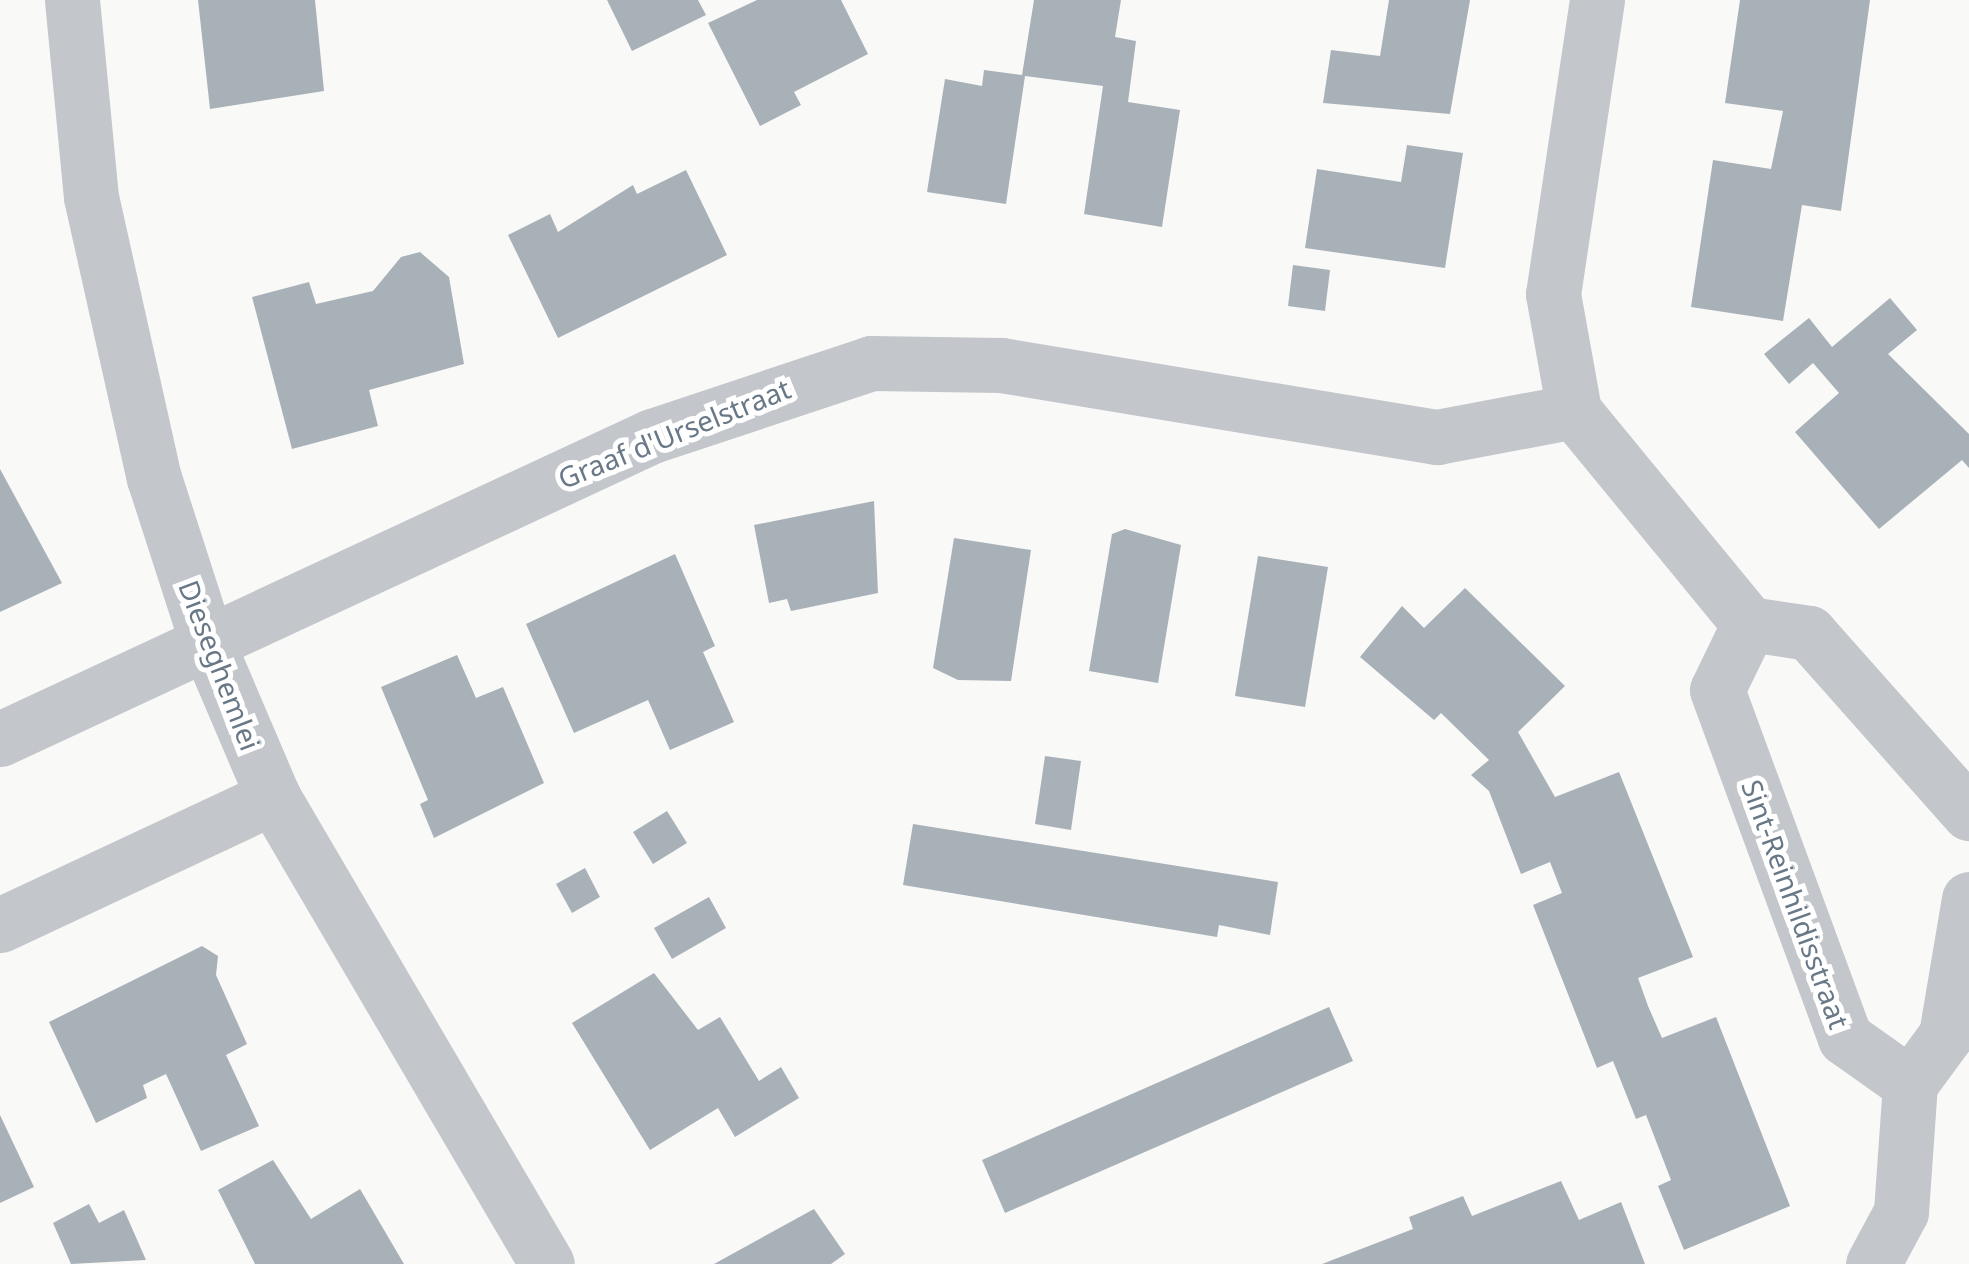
<!DOCTYPE html>
<html>
<head>
<meta charset="utf-8">
<style>
	body { margin:0 }
	#map { position:relative; width:1969px; height:1264px; overflow:hidden; background:#f9f9f7; font-family:"Noto Sans",sans-serif }
	div>[style] { position:absolute }
	.building>* { inset:0; background:#a9b1b8 }
	.minor>* { height:55px; margin:-27.5px; padding:0 27.5px; transform-origin:27.5px; border-radius:27.5px; background:#c3c6ca }
	span { translate:-50% -50%; white-space:nowrap; text-align:center; line-height:1.15; -webkit-text-stroke:10px #fff; paint-order:stroke }
	.street-label { font-size:28px; color:#697887 }
</style>
</head>
<body>
<div id="map">
	<div class="building">
		<i style="clip-path:polygon(198px 0,315px 0,324px 91px,210px 109px)"></i>
		<i style="clip-path:polygon(607px 0,698px 0,706px 15px,632px 51px)"></i>
		<i style="clip-path:polygon(757px 0,841px 0,868px 54px,794px 92px,801px 105px,760px 126px,708px 23px)"></i>
		<i style="clip-path:polygon(1034px 0,1121px 0,1115px 37px,1136px 41px,1128px 102px,1180px 110px,1162px 227px,1084px 214px,1103px 86px,1025px 76px,1006px 204px,927px 192px,945px 79px,982px 86px,984px 70px,1022px 75px)"></i>
		<i style="clip-path:polygon(1389px 0,1470px 0,1450px 114px,1323px 103px,1331px 50px,1380px 56px)"></i>
		<i style="clip-path:polygon(1740px 0,1870px 0,1841px 211px,1802px 205px,1783px 321px,1691px 307px,1713px 160px,1771px 169px,1783px 111px,1725px 103px)"></i>
		<i style="clip-path:polygon(1407px 145px,1463px 153px,1445px 268px,1305px 248px,1317px 169px,1401px 182px)"></i>
		<i style="clip-path:polygon(686px 170px,727px 255px,558px 338px,508px 235px,550px 214px,558px 232px,633px 185px,637px 194px)"></i>
		<i style="clip-path:polygon(420px 252px,449px 277px,464px 364px,369px 390px,378px 426px,292px 449px,252px 297px,309px 282px,316px 304px,373px 291px,401px 257px)"></i>
		<i style="clip-path:polygon(1293px 265px,1330px 270px,1325px 311px,1288px 306px)"></i>
		<i style="clip-path:polygon(1890px 298px,1917px 330px,1888px 354px,1969px 434px,1969px 468px,1962px 460px,1879px 529px,1795px 432px,1839px 393px,1813px 363px,1789px 384px,1764px 354px,1809px 318px,1832px 347px)"></i>
		<i style="clip-path:polygon(0 469px,62px 583px,0 612px)"></i>
		<i style="clip-path:polygon(874px 501px,878px 593px,791px 611px,787px 599px,769px 603px,754px 525px)"></i>
		<i style="clip-path:polygon(1125px 529px,1181px 545px,1158px 683px,1089px 671px,1112px 534px)"></i>
		<i style="clip-path:polygon(954px 538px,1031px 550px,1011px 681px,958px 680px,933px 668px)"></i>
		<i style="clip-path:polygon(675px 554px,715px 646px,703px 652px,734px 722px,670px 750px,648px 700px,574px 733px,526px 624px)"></i>
		<i style="clip-path:polygon(1258px 556px,1328px 567px,1305px 707px,1235px 696px)"></i>
		<i style="clip-path:polygon(1465px 588px,1565px 686px,1518px 732px,1555px 797px,1619px 772px,1693px 957px,1638px 978px,1648px 1006px,1662px 1038px,1716px 1017px,1790px 1206px,1684px 1250px,1658px 1186px,1671px 1180px,1646px 1115px,1636px 1119px,1613px 1061px,1597px 1068px,1533px 905px,1562px 893px,1550px 862px,1521px 874px,1489px 791px,1471px 775px,1489px 760px,1441px 713px,1434px 720px,1360px 657px,1402px 606px,1424px 628px)"></i>
		<i style="clip-path:polygon(457px 655px,476px 698px,503px 687px,544px 783px,434px 838px,420px 804px,428px 800px,381px 687px)"></i>
		<i style="clip-path:polygon(1045px 756px,1081px 761px,1071px 830px,1035px 824px)"></i>
		<i style="clip-path:polygon(667px 811px,687px 843px,653px 864px,633px 832px)"></i>
		<i style="clip-path:polygon(913px 824px,1278px 882px,1270px 935px,1219px 925px,1217px 937px,903px 885px)"></i>
		<i style="clip-path:polygon(585px 868px,600px 897px,572px 913px,556px 884px)"></i>
		<i style="clip-path:polygon(709px 897px,726px 928px,672px 959px,654px 928px)"></i>
		<i style="clip-path:polygon(202px 946px,218px 956px,216px 975px,247px 1044px,226px 1055px,259px 1126px,201px 1151px,166px 1074px,143px 1085px,147px 1098px,96px 1123px,49px 1022px)"></i>
		<i style="clip-path:polygon(654px 973px,698px 1030px,720px 1017px,759px 1081px,781px 1067px,799px 1098px,735px 1137px,718px 1108px,650px 1150px,572px 1023px)"></i>
		<i style="clip-path:polygon(1329px 1007px,1353px 1061px,1005px 1213px,982px 1160px)"></i>
		<i style="clip-path:polygon(0 1115px,34px 1187px,0 1203px)"></i>
		<i style="clip-path:polygon(273px 1160px,311px 1219px,360px 1189px,404px 1264px,255px 1264px,218px 1190px)"></i>
		<i style="clip-path:polygon(1561px 1181px,1579px 1220px,1621px 1202px,1645px 1264px,1322px 1264px,1413px 1229px,1409px 1217px,1463px 1196px,1472px 1216px)"></i>
		<i style="clip-path:polygon(89px 1204px,99px 1223px,124px 1210px,146px 1260px,71px 1264px,53px 1223px)"></i>
		<i style="clip-path:polygon(814px 1209px,845px 1254px,831px 1264px,714px 1264px)"></i>
	</div>
	<div class="minor">
		<i style="left:72px;top:0;width:198px;rotate:84.5deg"></i>
		<i style="left:91px;top:197px;width:288px;rotate:77.4deg"></i>
		<i style="left:154px;top:478px;width:172px;rotate:72.1deg"></i>
		<i style="left:207px;top:642px;width:168px;rotate:66.9deg"></i>
		<i style="left:273px;top:797px;width:541px;rotate:59.6deg"></i>
		<i style="left:1597px;top:0;width:297px;rotate:98.5deg"></i>
		<i style="left:1553px;top:294px;width:119px;rotate:79.8deg"></i>
		<i style="left:1574px;top:411px;width:276px;rotate:50.6deg"></i>
		<i style="left:1749px;top:624px;width:61px;rotate:8.5deg"></i>
		<i style="left:1809px;top:633px;width:241px;rotate:48.4deg"></i>
		<i style="left:1749px;top:624px;width:73px;rotate:115.9deg"></i>
		<i style="left:1717px;top:690px;width:371px;rotate:69.8deg"></i>
		<i style="left:1845px;top:1038px;width:80px;rotate:35.3deg"></i>
		<i style="left:0;top:739px;width:719px;rotate:-24.93deg"></i>
		<i style="left:652px;top:436px;width:231px;rotate:-18.4deg"></i>
		<i style="left:871px;top:363px;width:130px;rotate:0.9deg"></i>
		<i style="left:1001px;top:365px;width:442px;rotate:9.4deg"></i>
		<i style="left:1437px;top:437px;width:139px;rotate:-10.7deg"></i>
		<i style="left:0;top:925px;width:302px;rotate:-25.1deg"></i>
		<i style="left:1910px;top:1084px;width:61px;rotate:-53.7deg"></i>
		<i style="left:1946px;top:1035px;width:138px;rotate:-80.4deg"></i>
		<i style="left:1873px;top:1264px;width:59px;rotate:-61.7deg"></i>
		<i style="left:1901px;top:1212px;width:128px;rotate:-86deg"></i>
	</div>
	<div class="street-label">
		<span style="left:674px;top:433px;rotate:-22deg">Graaf d'Urselstraat</span>
		<span style="left:220px;top:665px;rotate:69deg">Dieseghemlei</span>
		<span style="left:1796px;top:904px;rotate:70deg">Sint-Reinhildisstraat</span>
	</div>
</div>
</body>
</html>
